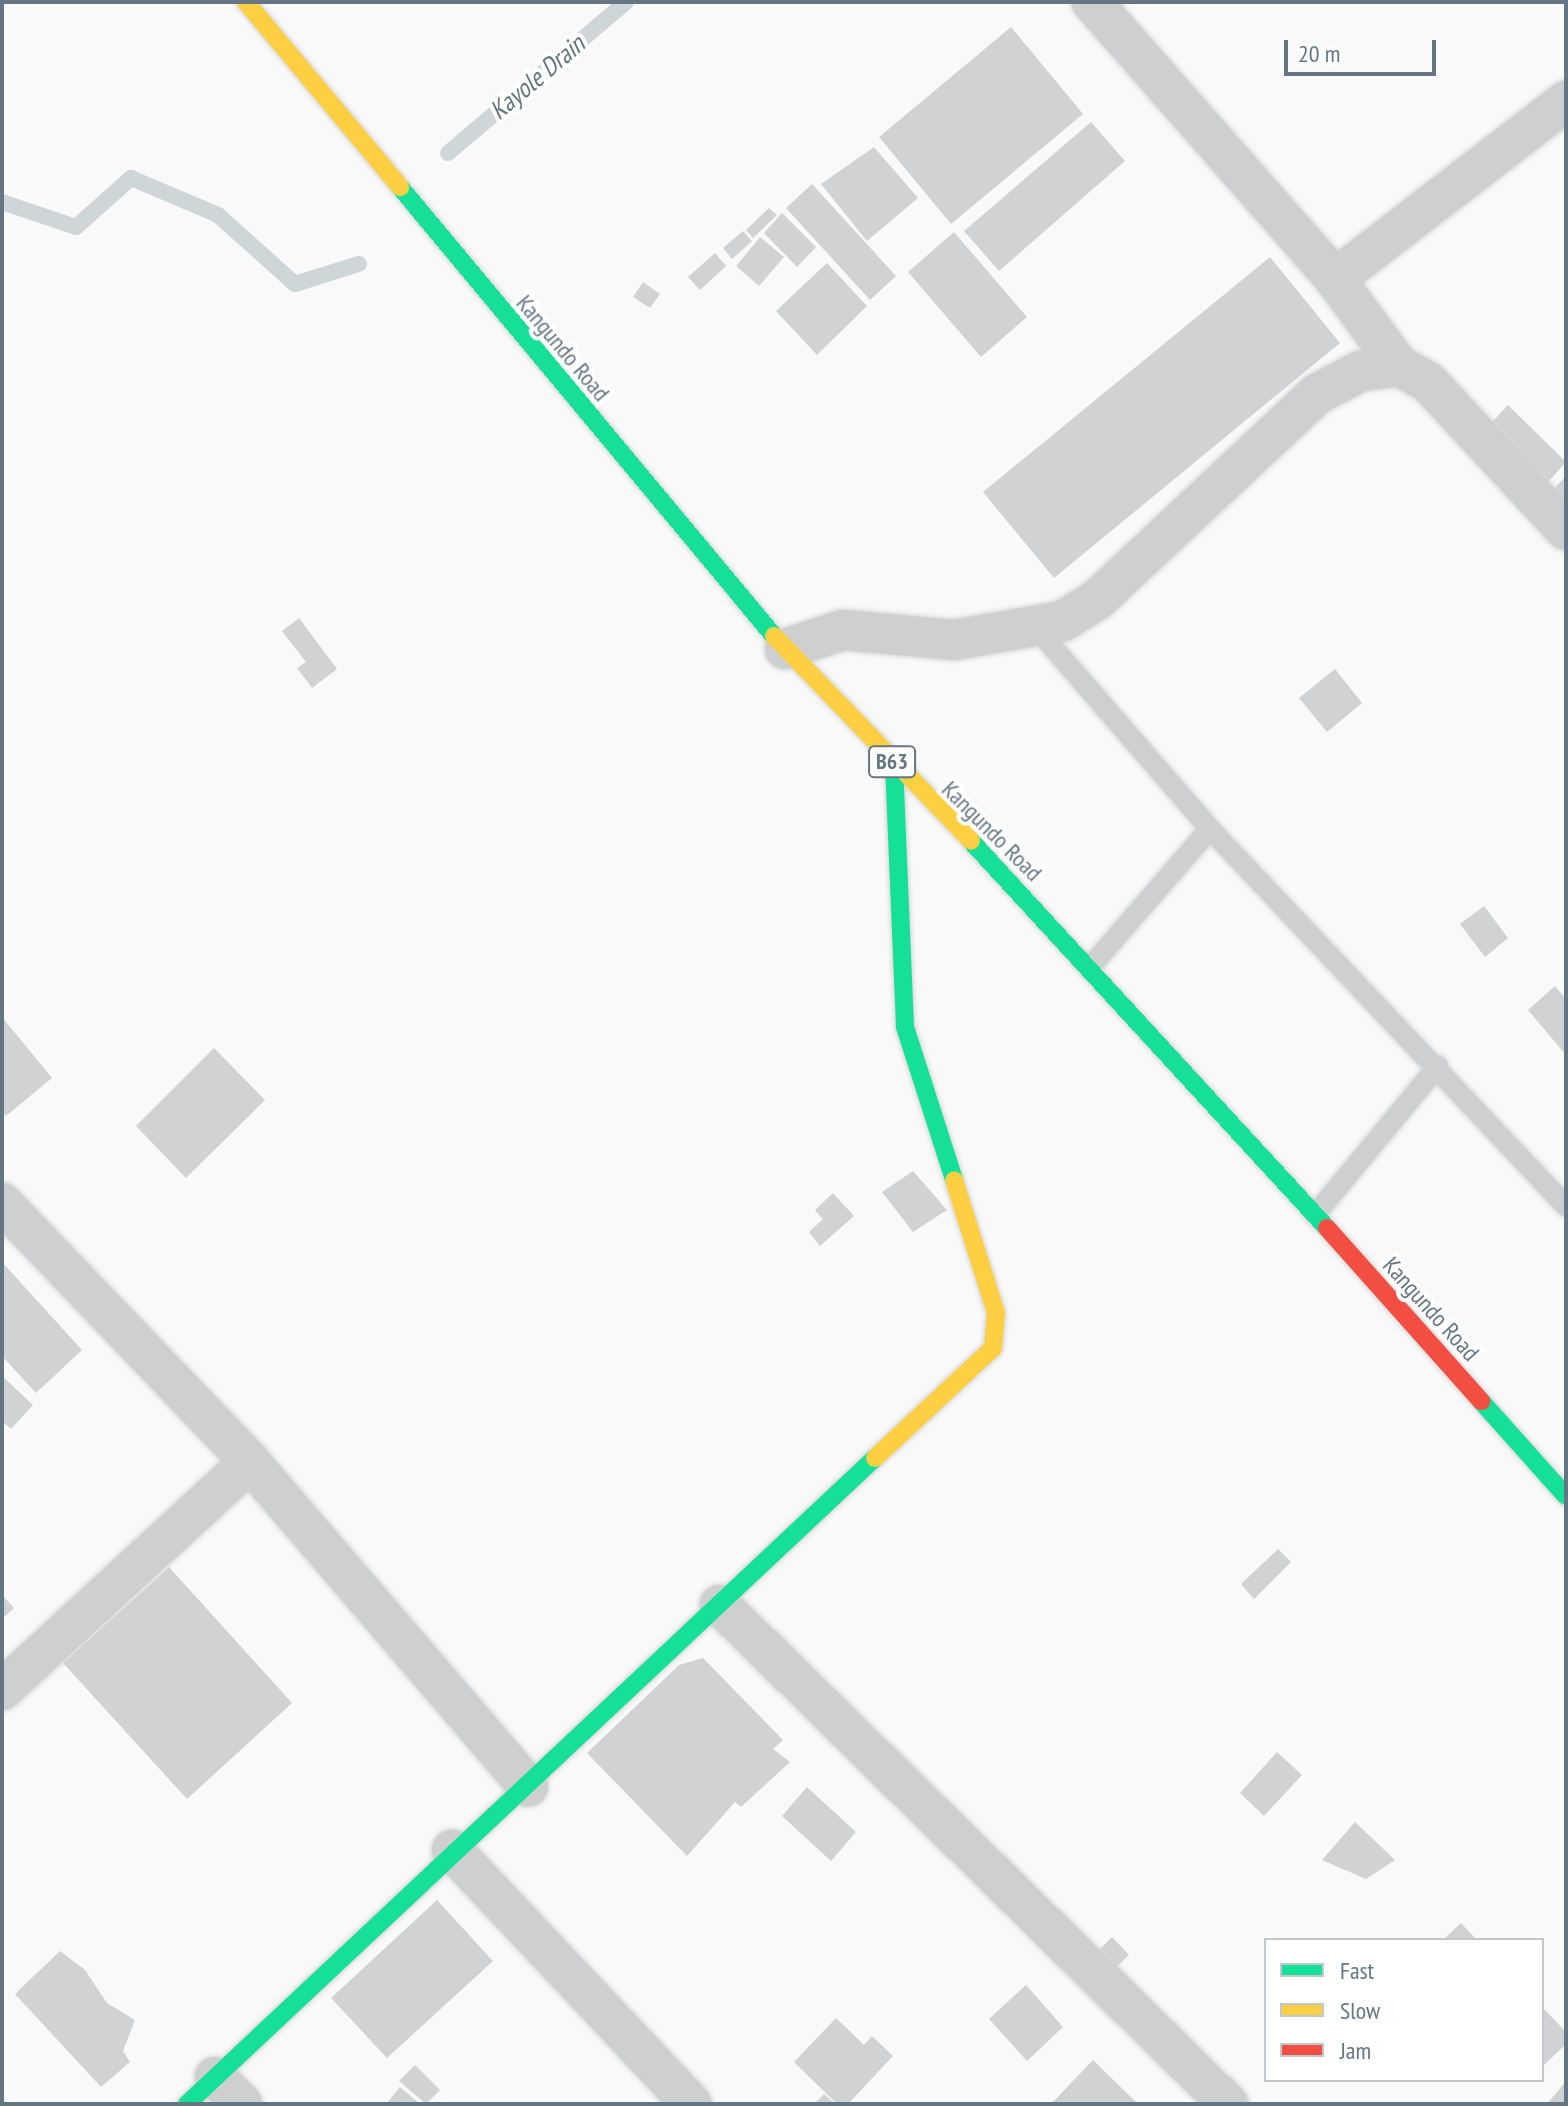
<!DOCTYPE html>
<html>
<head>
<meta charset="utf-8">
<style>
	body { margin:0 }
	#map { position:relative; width:1568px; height:2106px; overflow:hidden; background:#f9f9f9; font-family:"PT Sans Narrow",sans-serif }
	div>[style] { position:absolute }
	.stream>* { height:16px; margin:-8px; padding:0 8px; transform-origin:8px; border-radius:8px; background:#ced6d9 }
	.building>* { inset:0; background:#d0d2d3 }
	.roads { filter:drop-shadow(0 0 2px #d5d6d7) drop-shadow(0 0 2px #d5d6d7) }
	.lane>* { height:20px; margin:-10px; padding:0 10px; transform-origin:10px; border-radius:10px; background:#cecfd0 }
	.street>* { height:40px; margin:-20px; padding:0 20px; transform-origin:20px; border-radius:20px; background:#cecfd0 }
	.fast>* { height:18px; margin:-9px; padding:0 9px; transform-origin:9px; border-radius:9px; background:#16e098 }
	.slow>* { height:18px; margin:-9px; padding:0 9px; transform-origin:9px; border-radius:9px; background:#ffcf43 }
	.jam>* { height:18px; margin:-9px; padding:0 9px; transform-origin:9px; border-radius:9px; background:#f24e42 }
	span { translate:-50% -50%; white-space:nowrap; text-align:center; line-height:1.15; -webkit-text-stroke:8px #fff; paint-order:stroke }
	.shield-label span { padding:2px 6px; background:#fff; border:2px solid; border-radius:6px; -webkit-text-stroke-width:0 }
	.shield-label { font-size:22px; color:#657683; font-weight:700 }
	.street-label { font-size:24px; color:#657683 }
	.water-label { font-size:26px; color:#60757c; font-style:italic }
	.frame { position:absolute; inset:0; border:4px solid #657683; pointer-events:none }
	.legend { position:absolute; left:1264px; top:1938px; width:280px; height:144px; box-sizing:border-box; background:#fff; border:2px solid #c1c8cd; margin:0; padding:10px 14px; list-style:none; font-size:24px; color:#657683 }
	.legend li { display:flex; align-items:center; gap:16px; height:40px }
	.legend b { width:40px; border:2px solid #c1c8cd }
	.scale { position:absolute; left:1284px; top:40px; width:152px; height:36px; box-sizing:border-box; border:4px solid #657683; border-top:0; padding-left:10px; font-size:24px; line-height:28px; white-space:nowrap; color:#657683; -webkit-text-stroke:6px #fff; paint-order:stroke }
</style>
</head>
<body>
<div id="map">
	<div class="stream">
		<i style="left:448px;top:153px;width:233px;rotate:-40.3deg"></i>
		<i style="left:2px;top:202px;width:78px;rotate:18.7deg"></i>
		<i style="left:76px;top:227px;width:74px;rotate:-41.7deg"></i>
		<i style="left:131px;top:178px;width:95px;rotate:23deg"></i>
		<i style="left:218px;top:215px;width:103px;rotate:41.9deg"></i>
		<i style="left:295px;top:284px;width:67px;rotate:-17.4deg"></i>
	</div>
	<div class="building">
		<i style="clip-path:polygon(1011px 27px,1083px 114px,951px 224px,879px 137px)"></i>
		<i style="clip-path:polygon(1091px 122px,1125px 161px,999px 271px,964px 231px)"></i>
		<i style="clip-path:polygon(874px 147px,918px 198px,867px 241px,821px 184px)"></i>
		<i style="clip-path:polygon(812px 184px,896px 276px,870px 300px,786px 208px)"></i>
		<i style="clip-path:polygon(769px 208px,777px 215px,753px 238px,746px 230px)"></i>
		<i style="clip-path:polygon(782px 213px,816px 247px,797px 267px,764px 233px)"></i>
		<i style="clip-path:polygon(743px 231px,752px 241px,732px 259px,723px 248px)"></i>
		<i style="clip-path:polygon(954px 232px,1027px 317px,981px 357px,908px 272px)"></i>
		<i style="clip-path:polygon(760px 237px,784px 257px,759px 286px,736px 266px)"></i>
		<i style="clip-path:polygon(715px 253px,726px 266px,700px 290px,688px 277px)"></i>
		<i style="clip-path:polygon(1270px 257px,1340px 343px,1054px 578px,983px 492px)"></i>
		<i style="clip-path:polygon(827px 263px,867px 306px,817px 355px,776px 311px)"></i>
		<i style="clip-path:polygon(643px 282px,660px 294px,650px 308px,633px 297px)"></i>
		<i style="clip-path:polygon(1508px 405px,1566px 462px,1540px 491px,1481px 434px)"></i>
		<i style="clip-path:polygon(1566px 476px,1566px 525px,1542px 501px)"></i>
		<i style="clip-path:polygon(299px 618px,337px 669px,312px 688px,297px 668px,306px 662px,282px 631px)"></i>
		<i style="clip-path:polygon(1335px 669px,1362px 703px,1327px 732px,1299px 698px)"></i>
		<i style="clip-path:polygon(1484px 906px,1508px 938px,1485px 957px,1460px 924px)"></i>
		<i style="clip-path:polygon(1555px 986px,1566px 999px,1566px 1055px,1528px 1010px)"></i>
		<i style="clip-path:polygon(2px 1017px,52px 1078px,6px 1116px,2px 1112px)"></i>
		<i style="clip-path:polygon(214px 1048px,265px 1100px,186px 1178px,136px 1126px)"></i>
		<i style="clip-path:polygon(913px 1171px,947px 1210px,913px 1232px,882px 1192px)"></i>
		<i style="clip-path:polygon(833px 1193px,854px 1216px,820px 1246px,809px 1232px,823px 1219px,815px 1210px)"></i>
		<i style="clip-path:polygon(2px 1262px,82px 1350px,36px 1393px,2px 1356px)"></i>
		<i style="clip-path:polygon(2px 1376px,33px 1405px,11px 1429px,2px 1421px)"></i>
		<i style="clip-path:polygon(1278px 1549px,1291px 1562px,1254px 1599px,1241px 1584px)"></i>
		<i style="clip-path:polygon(169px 1567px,292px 1703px,187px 1799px,63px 1663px)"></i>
		<i style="clip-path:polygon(2px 1595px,14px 1608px,2px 1619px)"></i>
		<i style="clip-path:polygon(703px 1658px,783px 1740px,773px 1749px,790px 1762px,741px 1807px,735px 1802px,687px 1856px,587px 1753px,679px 1665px)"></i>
		<i style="clip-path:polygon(1277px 1752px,1302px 1775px,1264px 1816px,1240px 1793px)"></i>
		<i style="clip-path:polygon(807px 1787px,856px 1832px,831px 1861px,782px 1816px)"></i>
		<i style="clip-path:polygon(1355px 1822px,1395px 1860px,1366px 1879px,1322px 1860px)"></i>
		<i style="clip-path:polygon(437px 1900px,493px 1961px,387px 2058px,331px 1998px)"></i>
		<i style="clip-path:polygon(1461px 1923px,1477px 1940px,1443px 1940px)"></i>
		<i style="clip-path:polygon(1112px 1937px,1129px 1955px,1108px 1975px,1091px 1958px)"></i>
		<i style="clip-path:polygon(60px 1951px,85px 1970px,107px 2003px,135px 2020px,123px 2051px,130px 2062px,101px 2087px,15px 1994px)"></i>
		<i style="clip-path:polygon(1026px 1985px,1063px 2027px,1027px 2061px,989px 2019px)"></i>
		<i style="clip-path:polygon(1542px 2007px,1566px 2032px,1566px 2044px,1542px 2067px)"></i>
		<i style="clip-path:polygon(836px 2018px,864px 2045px,872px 2036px,893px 2056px,848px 2104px,837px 2104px,794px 2062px)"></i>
		<i style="clip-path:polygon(1093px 2060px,1138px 2104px,1051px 2104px)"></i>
		<i style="clip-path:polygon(415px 2065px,440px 2090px,426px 2104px,399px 2081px)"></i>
		<i style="clip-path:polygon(1566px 2081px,1566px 2104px,1547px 2104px)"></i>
		<i style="clip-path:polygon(400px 2087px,420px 2104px,386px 2104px)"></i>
		<i style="clip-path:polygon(824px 2094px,836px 2104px,814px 2104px)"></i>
	</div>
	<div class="roads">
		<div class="lane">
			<i style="left:1036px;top:628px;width:266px;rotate:49.1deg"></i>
			<i style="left:1210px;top:829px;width:519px;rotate:46.64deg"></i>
			<i style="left:1092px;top:965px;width:180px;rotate:-49.1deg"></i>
			<i style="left:1315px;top:1215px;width:193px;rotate:-50.5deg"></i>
		</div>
		<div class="street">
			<i style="left:1092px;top:2px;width:368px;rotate:48.7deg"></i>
			<i style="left:1335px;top:279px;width:108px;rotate:53.7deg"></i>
			<i style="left:1335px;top:279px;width:292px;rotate:-37.6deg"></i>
			<i style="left:785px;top:649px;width:61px;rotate:-18.1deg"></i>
			<i style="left:843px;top:630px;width:111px;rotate:5.1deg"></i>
			<i style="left:954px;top:640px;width:111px;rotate:-9.9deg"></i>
			<i style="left:1063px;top:621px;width:41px;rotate:-32.2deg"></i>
			<i style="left:1098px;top:599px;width:300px;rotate:-43.1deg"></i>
			<i style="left:1317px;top:394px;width:50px;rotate:-27.6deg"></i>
			<i style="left:1361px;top:371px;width:38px;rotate:-7deg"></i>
			<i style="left:1399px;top:366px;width:33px;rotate:29deg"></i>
			<i style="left:1428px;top:382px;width:202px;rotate:47deg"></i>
			<i style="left:2px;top:1203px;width:359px;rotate:46.2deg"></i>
			<i style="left:250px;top:1462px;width:427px;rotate:49.4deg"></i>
			<i style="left:720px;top:1605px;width:712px;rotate:44.49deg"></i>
			<i style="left:2px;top:1690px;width:337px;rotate:-42.6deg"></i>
			<i style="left:452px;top:1850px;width:349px;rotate:46.7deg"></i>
			<i style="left:215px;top:2077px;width:38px;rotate:45deg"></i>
		</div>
		<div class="fast">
			<i style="left:400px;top:187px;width:584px;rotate:50.21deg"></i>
			<i style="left:894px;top:764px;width:263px;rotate:87.6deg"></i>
			<i style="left:905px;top:1027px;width:161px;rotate:72.2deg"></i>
			<i style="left:971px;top:841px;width:526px;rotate:47.39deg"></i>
			<i style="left:1481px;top:1401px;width:127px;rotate:48.2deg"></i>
			<i style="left:187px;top:2104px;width:944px;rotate:-43.2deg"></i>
		</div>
		<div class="slow">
			<i style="left:246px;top:2px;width:241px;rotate:50.2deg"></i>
			<i style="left:774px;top:636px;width:284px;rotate:46.1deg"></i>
			<i style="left:875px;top:1458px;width:161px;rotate:-43deg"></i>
			<i style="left:993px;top:1348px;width:35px;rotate:-85deg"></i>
			<i style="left:996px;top:1313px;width:139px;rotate:-107.5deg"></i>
		</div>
		<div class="jam">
			<i style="left:1327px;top:1228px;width:232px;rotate:48.3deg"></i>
		</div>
	</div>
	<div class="shield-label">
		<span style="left:892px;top:762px">B63</span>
	</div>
	<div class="street-label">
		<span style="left:563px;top:348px;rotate:50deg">Kangundo Road</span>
		<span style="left:992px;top:831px;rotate:45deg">Kangundo Road</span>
		<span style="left:1431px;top:1309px;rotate:48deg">Kangundo Road</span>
	</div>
	<div class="water-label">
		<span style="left:537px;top:77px;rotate:-40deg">Kayole Drain</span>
	</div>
	<div class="frame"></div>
	<ul class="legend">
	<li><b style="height:10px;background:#16e098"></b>Fast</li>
	<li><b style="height:10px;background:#ffcf43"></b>Slow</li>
	<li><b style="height:10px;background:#f24e42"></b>Jam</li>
	</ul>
	<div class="scale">20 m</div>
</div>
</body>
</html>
